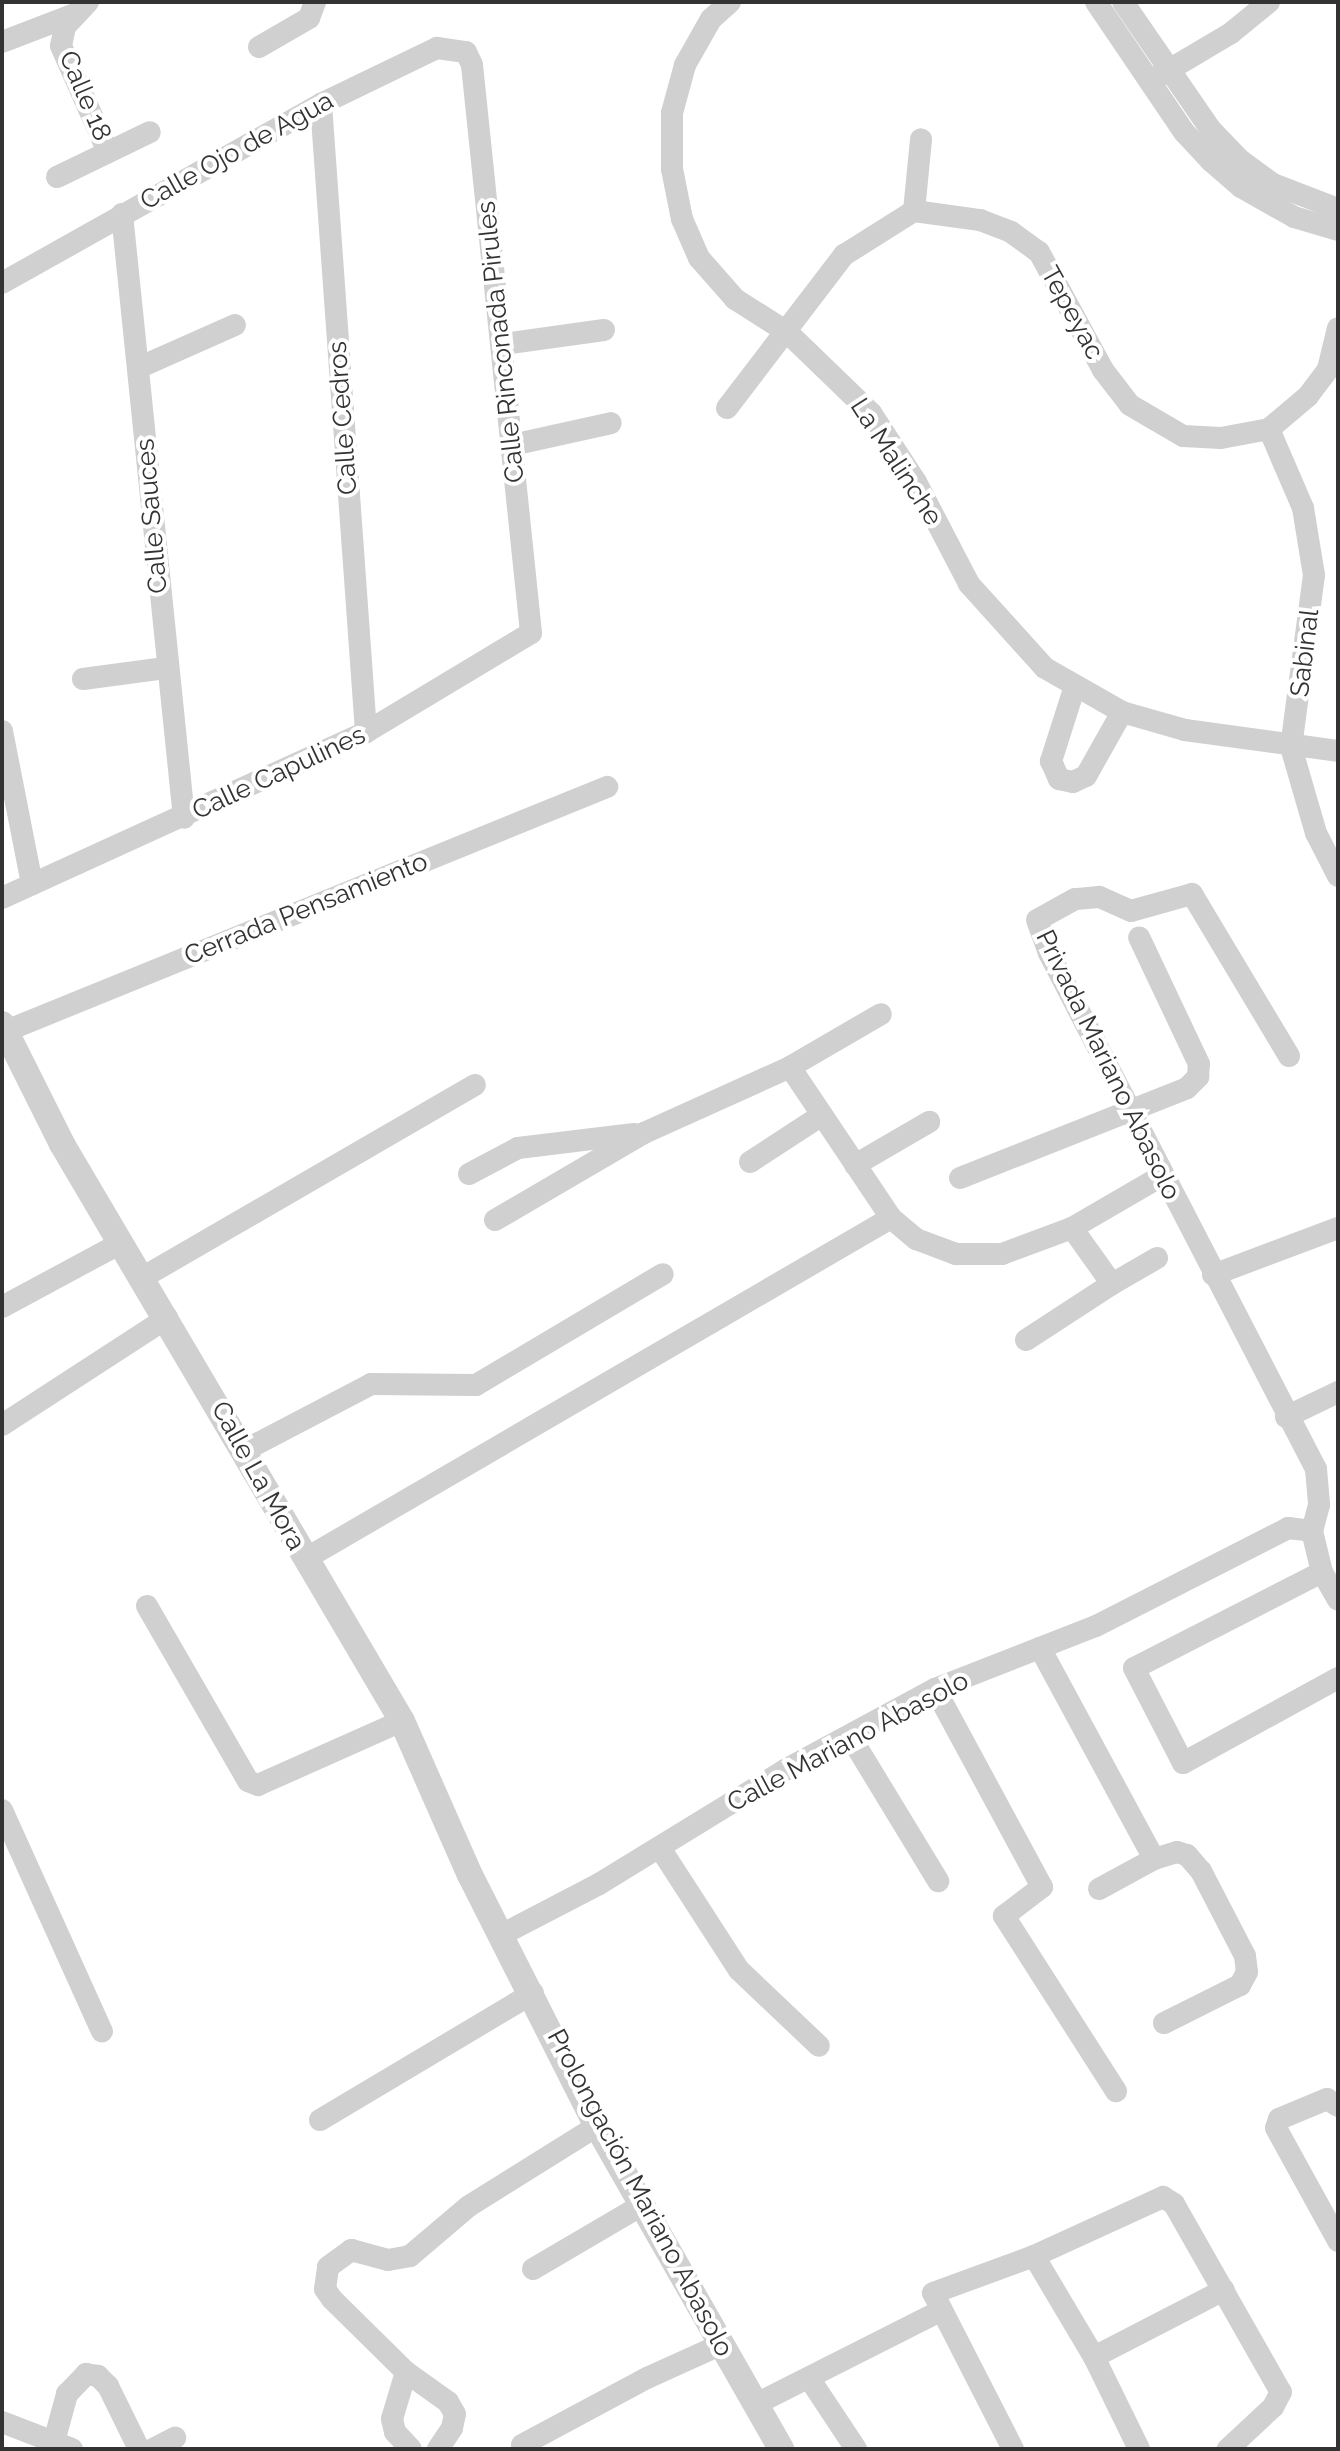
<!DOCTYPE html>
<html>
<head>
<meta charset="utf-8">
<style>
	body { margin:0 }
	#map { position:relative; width:1340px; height:2451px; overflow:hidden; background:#fff; font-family:Raleway,sans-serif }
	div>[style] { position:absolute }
	.minor>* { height:22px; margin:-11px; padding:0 11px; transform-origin:11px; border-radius:11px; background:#d0d0d0 }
	.tertiary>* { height:26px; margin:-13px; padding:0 13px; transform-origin:13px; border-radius:13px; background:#d0d0d0 }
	span { translate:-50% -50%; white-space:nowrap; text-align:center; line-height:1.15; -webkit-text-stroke:8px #fff; paint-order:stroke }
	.street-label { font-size:26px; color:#333 }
	.frame { position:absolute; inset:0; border:4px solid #333; pointer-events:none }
</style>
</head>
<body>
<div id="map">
	<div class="minor">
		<i style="left:88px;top:2px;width:34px;rotate:133deg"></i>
		<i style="left:65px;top:27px;width:19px;rotate:102deg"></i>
		<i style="left:61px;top:46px;width:116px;rotate:66.1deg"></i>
		<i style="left:730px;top:2px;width:25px;rotate:138deg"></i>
		<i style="left:711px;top:19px;width:53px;rotate:119.5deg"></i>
		<i style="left:685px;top:65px;width:50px;rotate:105.2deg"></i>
		<i style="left:672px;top:113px;width:56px;rotate:90deg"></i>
		<i style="left:672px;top:169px;width:51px;rotate:78.7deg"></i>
		<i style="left:682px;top:219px;width:43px;rotate:66.4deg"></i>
		<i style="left:699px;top:258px;width:55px;rotate:48.7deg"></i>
		<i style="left:735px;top:299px;width:62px;rotate:32.4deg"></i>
		<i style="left:787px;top:332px;width:117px;rotate:44deg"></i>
		<i style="left:871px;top:413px;width:82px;rotate:56.9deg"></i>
		<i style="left:916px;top:482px;width:115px;rotate:62.5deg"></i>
		<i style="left:969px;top:584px;width:113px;rotate:47.9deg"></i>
		<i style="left:1045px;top:668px;width:89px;rotate:29.7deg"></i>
		<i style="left:1122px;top:712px;width:66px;rotate:15.9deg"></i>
		<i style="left:1185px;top:730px;width:154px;rotate:7.8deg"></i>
		<i style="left:1096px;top:2px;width:157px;rotate:55.9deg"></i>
		<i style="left:1184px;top:132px;width:40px;rotate:47deg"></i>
		<i style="left:1211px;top:161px;width:40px;rotate:41deg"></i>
		<i style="left:1241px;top:187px;width:61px;rotate:29.5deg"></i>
		<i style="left:1294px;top:217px;width:46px;rotate:16.5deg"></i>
		<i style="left:1123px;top:2px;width:155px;rotate:55.5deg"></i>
		<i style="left:1211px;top:130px;width:42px;rotate:46deg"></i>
		<i style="left:1240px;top:160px;width:41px;rotate:36deg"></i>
		<i style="left:1273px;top:184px;width:70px;rotate:21deg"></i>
		<i style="left:2px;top:42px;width:78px;rotate:-21deg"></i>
		<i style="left:259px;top:47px;width:58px;rotate:-30.1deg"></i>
		<i style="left:309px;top:18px;width:17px;rotate:-69deg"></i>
		<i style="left:1157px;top:77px;width:86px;rotate:-30.7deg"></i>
		<i style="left:1231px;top:33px;width:49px;rotate:-39.2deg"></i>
		<i style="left:321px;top:104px;width:630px;rotate:85.9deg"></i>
		<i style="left:57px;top:177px;width:103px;rotate:-25.8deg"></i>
		<i style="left:914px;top:211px;width:72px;rotate:-84.4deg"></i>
		<i style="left:122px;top:214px;width:607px;rotate:84.14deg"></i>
		<i style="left:2px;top:283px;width:366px;rotate:-29.3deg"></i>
		<i style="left:321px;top:104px;width:129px;rotate:-25.8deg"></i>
		<i style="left:437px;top:48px;width:29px;rotate:8deg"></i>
		<i style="left:466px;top:52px;width:14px;rotate:65deg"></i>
		<i style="left:472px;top:65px;width:571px;rotate:84.07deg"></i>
		<i style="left:531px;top:633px;width:192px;rotate:149deg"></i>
		<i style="left:366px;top:732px;width:400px;rotate:155.5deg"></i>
		<i style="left:503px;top:344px;width:102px;rotate:-7.9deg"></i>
		<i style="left:138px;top:368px;width:106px;rotate:-23.9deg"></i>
		<i style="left:727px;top:408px;width:193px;rotate:-52.6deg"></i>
		<i style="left:844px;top:255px;width:83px;rotate:-32.2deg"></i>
		<i style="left:914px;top:211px;width:67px;rotate:7.8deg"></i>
		<i style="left:980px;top:220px;width:33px;rotate:21deg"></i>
		<i style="left:1011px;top:232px;width:34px;rotate:36deg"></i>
		<i style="left:1039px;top:252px;width:134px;rotate:61.5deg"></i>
		<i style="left:1103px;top:370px;width:44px;rotate:52.4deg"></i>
		<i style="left:1130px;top:405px;width:61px;rotate:30.3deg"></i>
		<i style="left:1183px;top:436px;width:38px;rotate:3deg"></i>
		<i style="left:1221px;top:438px;width:49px;rotate:-10.6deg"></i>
		<i style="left:1269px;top:429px;width:51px;rotate:-40.2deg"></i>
		<i style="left:1308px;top:396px;width:34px;rotate:-53deg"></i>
		<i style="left:1328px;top:369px;width:42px;rotate:-76.3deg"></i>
		<i style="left:1269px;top:429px;width:86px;rotate:66.7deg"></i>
		<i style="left:1303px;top:508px;width:68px;rotate:80.7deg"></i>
		<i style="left:1314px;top:575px;width:174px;rotate:97.6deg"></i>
		<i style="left:1291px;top:747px;width:90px;rotate:73.8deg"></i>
		<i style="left:1316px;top:833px;width:48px;rotate:62.9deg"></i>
		<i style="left:512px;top:445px;width:101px;rotate:-12.5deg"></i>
		<i style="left:83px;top:679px;width:83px;rotate:-7.6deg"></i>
		<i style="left:1074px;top:689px;width:76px;rotate:107.7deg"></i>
		<i style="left:1051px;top:761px;width:20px;rotate:66deg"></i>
		<i style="left:1059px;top:779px;width:14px;rotate:12deg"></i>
		<i style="left:1073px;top:782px;width:14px;rotate:-25deg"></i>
		<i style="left:1086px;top:776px;width:73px;rotate:-60.6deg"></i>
		<i style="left:2px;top:731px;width:156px;rotate:78.9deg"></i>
		<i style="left:6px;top:1031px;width:649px;rotate:-22.1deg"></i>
		<i style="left:1289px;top:1056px;width:189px;rotate:-120.9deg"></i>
		<i style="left:1192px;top:894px;width:63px;rotate:164.4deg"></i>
		<i style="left:1131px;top:911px;width:35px;rotate:-156deg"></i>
		<i style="left:1099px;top:897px;width:24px;rotate:175deg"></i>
		<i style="left:1075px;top:899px;width:43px;rotate:151.1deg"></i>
		<i style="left:1037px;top:920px;width:35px;rotate:70deg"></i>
		<i style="left:1049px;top:953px;width:581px;rotate:62.64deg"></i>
		<i style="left:1316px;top:1469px;width:36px;rotate:85deg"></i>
		<i style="left:1319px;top:1505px;width:27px;rotate:105deg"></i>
		<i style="left:790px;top:1067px;width:182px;rotate:56.2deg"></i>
		<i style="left:750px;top:1162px;width:86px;rotate:-33.1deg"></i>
		<i style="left:855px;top:1165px;width:86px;rotate:-30.2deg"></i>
		<i style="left:469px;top:1174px;width:55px;rotate:-28deg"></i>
		<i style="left:518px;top:1148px;width:117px;rotate:-6.9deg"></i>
		<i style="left:960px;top:1178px;width:244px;rotate:-21.6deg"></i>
		<i style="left:1187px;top:1088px;width:16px;rotate:-45deg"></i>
		<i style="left:1198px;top:1077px;width:13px;rotate:-86deg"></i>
		<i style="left:1199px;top:1064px;width:140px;rotate:-115.3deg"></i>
		<i style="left:495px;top:1220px;width:173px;rotate:-30.3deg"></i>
		<i style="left:644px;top:1133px;width:160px;rotate:-24.3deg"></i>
		<i style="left:790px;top:1067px;width:105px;rotate:-30.2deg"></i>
		<i style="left:1213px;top:1275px;width:134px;rotate:-20.6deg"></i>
		<i style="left:140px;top:1279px;width:387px;rotate:-30.1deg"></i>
		<i style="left:1112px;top:1284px;width:52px;rotate:-30deg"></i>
		<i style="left:2px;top:1307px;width:133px;rotate:-28.3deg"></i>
		<i style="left:1026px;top:1340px;width:103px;rotate:-33.1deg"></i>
		<i style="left:1112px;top:1284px;width:69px;rotate:-125.5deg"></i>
		<i style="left:1286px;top:1417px;width:58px;rotate:-25.7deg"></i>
		<i style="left:2px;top:1425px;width:197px;rotate:-33deg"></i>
		<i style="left:245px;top:1450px;width:142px;rotate:-27.6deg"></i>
		<i style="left:371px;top:1384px;width:105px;rotate:0.5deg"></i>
		<i style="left:476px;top:1385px;width:217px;rotate:-30.7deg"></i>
		<i style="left:305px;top:1559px;width:678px;rotate:-30.2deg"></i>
		<i style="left:891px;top:1218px;width:33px;rotate:40deg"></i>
		<i style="left:916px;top:1239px;width:43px;rotate:20.6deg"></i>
		<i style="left:956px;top:1254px;width:46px"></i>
		<i style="left:1002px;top:1254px;width:75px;rotate:-20.4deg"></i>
		<i style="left:1072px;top:1228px;width:105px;rotate:-30.2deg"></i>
		<i style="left:1322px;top:1572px;width:211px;rotate:152.9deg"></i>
		<i style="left:1134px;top:1668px;width:107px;rotate:62.7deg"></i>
		<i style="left:1183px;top:1763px;width:177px;rotate:-28.7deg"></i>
		<i style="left:147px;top:1606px;width:202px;rotate:60deg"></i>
		<i style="left:248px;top:1781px;width:11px;rotate:22deg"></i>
		<i style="left:258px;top:1785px;width:158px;rotate:-24deg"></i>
		<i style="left:1040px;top:1648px;width:240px;rotate:61.6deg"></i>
		<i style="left:935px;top:1689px;width:225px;rotate:61.6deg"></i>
		<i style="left:1042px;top:1887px;width:48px;rotate:142.7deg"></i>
		<i style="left:1004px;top:1916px;width:208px;rotate:57.4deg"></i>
		<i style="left:850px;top:1736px;width:170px;rotate:58.7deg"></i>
		<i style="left:2px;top:1810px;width:243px;rotate:65.7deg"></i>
		<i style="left:660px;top:1848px;width:145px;rotate:57.1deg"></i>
		<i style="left:739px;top:1970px;width:110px;rotate:43.5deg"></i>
		<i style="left:1099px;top:1889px;width:63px;rotate:-28.6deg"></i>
		<i style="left:1154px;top:1859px;width:24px;rotate:-17deg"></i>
		<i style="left:1177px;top:1852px;width:10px;rotate:17deg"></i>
		<i style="left:1187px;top:1855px;width:21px;rotate:49deg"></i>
		<i style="left:1201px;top:1871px;width:96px;rotate:62.6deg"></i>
		<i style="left:1245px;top:1956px;width:16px;rotate:83deg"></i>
		<i style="left:1247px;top:1972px;width:15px;rotate:118deg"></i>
		<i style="left:1240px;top:1985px;width:85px;rotate:153.4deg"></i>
		<i style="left:503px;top:1934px;width:108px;rotate:-27.5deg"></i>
		<i style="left:599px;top:1884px;width:218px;rotate:-31.5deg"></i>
		<i style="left:785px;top:1770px;width:170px;rotate:-28.4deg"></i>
		<i style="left:935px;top:1689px;width:173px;rotate:-21.4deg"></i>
		<i style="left:1096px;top:1626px;width:216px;rotate:-27deg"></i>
		<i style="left:1288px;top:1528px;width:24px;rotate:7deg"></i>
		<i style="left:1312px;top:1531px;width:42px;rotate:76.3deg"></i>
		<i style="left:1322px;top:1572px;width:32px;rotate:60deg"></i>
		<i style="left:1338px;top:2106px;width:13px;rotate:-148deg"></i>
		<i style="left:1327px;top:2099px;width:52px;rotate:157.4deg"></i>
		<i style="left:1279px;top:2119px;width:9px;rotate:108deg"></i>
		<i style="left:1276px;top:2128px;width:129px;rotate:61.2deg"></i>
		<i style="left:320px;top:2120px;width:248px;rotate:-30.8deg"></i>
		<i style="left:1034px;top:2256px;width:117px;rotate:59.3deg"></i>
		<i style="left:1094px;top:2357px;width:102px;rotate:63.9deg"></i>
		<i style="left:533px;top:2269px;width:126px;rotate:-30.4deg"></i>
		<i style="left:1094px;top:2357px;width:146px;rotate:-27.3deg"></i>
		<i style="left:406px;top:2372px;width:49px;rotate:106.6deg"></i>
		<i style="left:392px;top:2419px;width:13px;rotate:77deg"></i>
		<i style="left:395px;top:2432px;width:23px;rotate:47deg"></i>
		<i style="left:809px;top:2378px;width:85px;rotate:56.5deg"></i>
		<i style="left:756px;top:2404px;width:208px;rotate:-26.8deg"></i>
		<i style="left:2px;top:2422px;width:75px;rotate:21.1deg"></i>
		<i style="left:55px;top:2438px;width:46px;rotate:-74.7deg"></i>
		<i style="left:67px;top:2394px;width:28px;rotate:-46deg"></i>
		<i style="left:86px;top:2374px;width:12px;rotate:9deg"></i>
		<i style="left:98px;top:2376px;width:14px;rotate:45deg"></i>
		<i style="left:108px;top:2386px;width:70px;rotate:63.8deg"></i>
		<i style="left:153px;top:2449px;width:25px;rotate:-27deg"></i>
		<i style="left:438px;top:2449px;width:25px;rotate:-56deg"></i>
		<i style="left:452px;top:2428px;width:14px;rotate:-78deg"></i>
		<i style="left:455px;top:2414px;width:14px;rotate:-120deg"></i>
		<i style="left:448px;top:2402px;width:52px;rotate:-144.5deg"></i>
		<i style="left:406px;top:2372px;width:104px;rotate:-135.4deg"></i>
		<i style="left:332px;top:2299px;width:12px;rotate:-125deg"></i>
		<i style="left:325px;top:2289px;width:22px;rotate:-82deg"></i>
		<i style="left:328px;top:2267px;width:29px;rotate:-36deg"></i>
		<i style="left:351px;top:2250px;width:38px;rotate:15deg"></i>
		<i style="left:388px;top:2260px;width:22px;rotate:-10deg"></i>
		<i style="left:410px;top:2256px;width:77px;rotate:-40.3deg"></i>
		<i style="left:469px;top:2206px;width:151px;rotate:-32deg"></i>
		<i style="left:524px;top:2449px;width:4px;rotate:-117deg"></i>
		<i style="left:522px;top:2445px;width:142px;rotate:-28.2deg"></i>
		<i style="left:647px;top:2378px;width:80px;rotate:-24.3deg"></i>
		<i style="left:1013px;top:2449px;width:175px;rotate:-117.1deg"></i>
		<i style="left:933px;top:2293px;width:108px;rotate:-20.1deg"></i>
		<i style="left:1034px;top:2256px;width:142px;rotate:-24.6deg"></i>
		<i style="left:1163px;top:2197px;width:13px;rotate:32deg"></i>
		<i style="left:1174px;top:2204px;width:216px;rotate:60.4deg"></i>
		<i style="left:1281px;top:2392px;width:17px;rotate:118deg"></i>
		<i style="left:1273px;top:2407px;width:62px;rotate:137deg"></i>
	</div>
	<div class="tertiary">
		<i style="left:2px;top:1024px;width:134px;rotate:63.4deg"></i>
		<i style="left:62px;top:1144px;width:670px;rotate:59.49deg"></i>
		<i style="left:402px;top:1721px;width:168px;rotate:66.2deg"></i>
		<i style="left:470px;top:1875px;width:281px;rotate:63.2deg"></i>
		<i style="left:597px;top:2126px;width:372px;rotate:60.3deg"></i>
	</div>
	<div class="street-label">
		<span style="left:85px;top:96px;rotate:67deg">Calle 18</span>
		<span style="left:237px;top:151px;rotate:-29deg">Calle Ojo de Agua</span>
		<span style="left:1072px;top:313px;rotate:61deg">Tepeyac</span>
		<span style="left:501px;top:342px;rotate:-96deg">Calle Rinconada Pirules</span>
		<span style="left:343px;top:418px;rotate:-94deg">Calle Cedros</span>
		<span style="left:896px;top:462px;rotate:57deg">La Malinche</span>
		<span style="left:152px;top:516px;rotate:-95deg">Calle Sauces</span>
		<span style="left:1305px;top:653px;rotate:-83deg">Sabinal</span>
		<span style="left:279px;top:773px;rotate:-25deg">Calle Capulines</span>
		<span style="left:306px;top:909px;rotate:-22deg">Cerrada Pensamiento</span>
		<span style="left:1108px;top:1065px;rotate:64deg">Privada Mariano Abasolo</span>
		<span style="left:258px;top:1476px;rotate:61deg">Calle La Mora</span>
		<span style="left:848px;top:1742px;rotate:-28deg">Calle Mariano Abasolo</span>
		<span style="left:640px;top:2193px;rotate:62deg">Prolongación Mariano Abasolo</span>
	</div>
	<div class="frame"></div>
</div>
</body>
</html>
